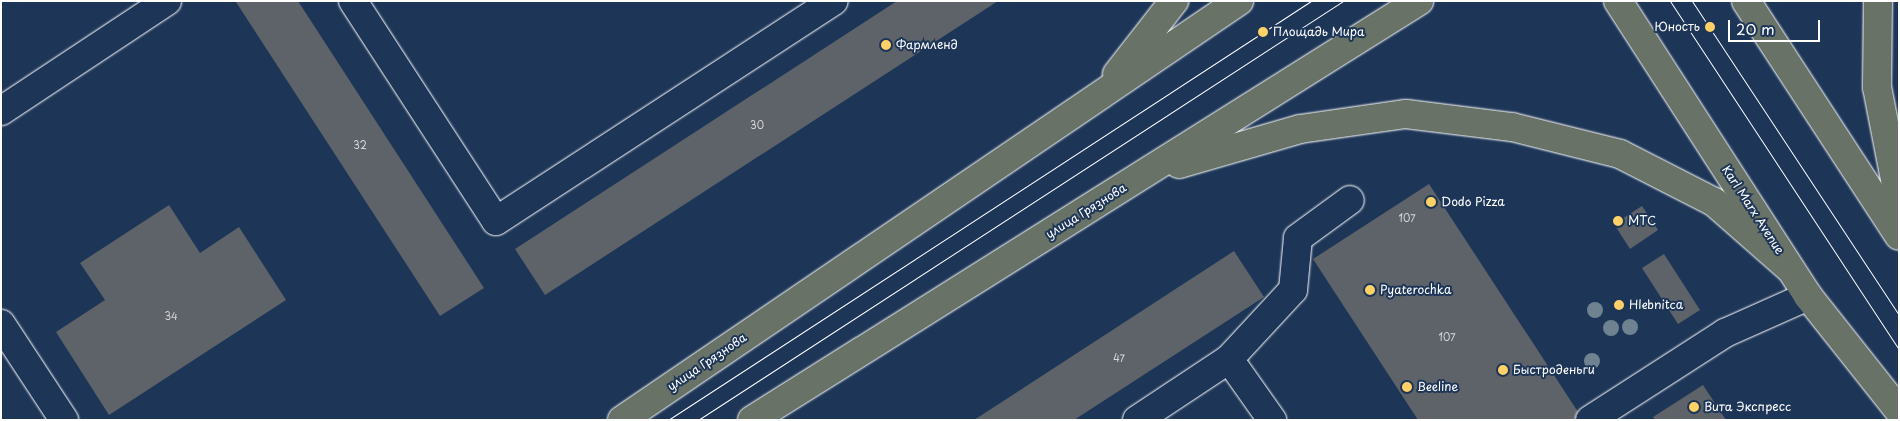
<!DOCTYPE html>
<html>
<head>
<meta charset="utf-8">
<style>
	body { margin:0 }
	#map { position:relative; width:1900px; height:421px; overflow:hidden; background:#1d3557; font-family:"Playpen Sans",sans-serif }
	div>[style] { position:absolute }
	.building>* { inset:0; background:#5e636a }
	.roads { filter:drop-shadow(0 0 1px #fff) drop-shadow(0 0 1px #fff) }
	.minor>* { height:28px; margin:-14px; padding:0 14px; transform-origin:14px; border-radius:14px; background:#1d3557 }
	.major>* { height:28px; margin:-14px; padding:0 14px; transform-origin:14px; border-radius:14px; background:#687266 }
	.tram>* { height:1px; margin:-0.5px; padding:0 0.5px; transform-origin:0.5px; border-radius:0.5px; background:#fff }
	.trees>* { width:16px; height:16px; margin:-8px; border-radius:50%; background:#6e8291 }
	.dots>* { width:14px; height:14px; translate:-50% -50%; box-sizing:border-box; border:2px solid #1d3557; border-radius:50% }
	span { translate:-50% -50%; white-space:nowrap; text-align:center; line-height:1.15; -webkit-text-stroke:4px #1d3557; paint-order:stroke }
	.number-label { font-size:10px; color:#d7d8da }
	.number-label span { -webkit-text-stroke-width:0 }
	.poi-label { font-size:12px; color:#fff }
	.right { translate:-100% -50%; text-align:right }
	.left { translate:0 -50%; text-align:left }
	.street-label { font-size:12px; color:#fff }
	.frame { position:absolute; inset:0; border:2px solid #fff; pointer-events:none }
	.scale { position:absolute; left:1728px; top:20px; width:92px; height:22px; box-sizing:border-box; border:2px solid #fff; border-top:0; padding-left:6px; font-size:15px; line-height:18px; white-space:nowrap; color:#fff; -webkit-text-stroke:4px #1d3557; paint-order:stroke }
</style>
</head>
<body>
<div id="map">
	<div class="building">
		<i style="clip-path:polygon(298px 1px,484px 288px,440px 316px,236px 2px)"></i>
		<i style="clip-path:polygon(897px 1px,998px 1px,545px 295px,515px 249px)"></i>
		<i style="clip-path:polygon(1429px 184px,1580px 415px,1573px 420px,1418px 420px,1313px 259px)"></i>
		<i style="clip-path:polygon(169px 205px,200px 253px,239px 227px,286px 300px,109px 415px,56px 332px,105px 300px,80px 263px)"></i>
		<i style="clip-path:polygon(1642px 206px,1658px 230px,1630px 249px,1614px 224px)"></i>
		<i style="clip-path:polygon(1234px 251px,1264px 297px,1074px 420px,974px 420px)"></i>
		<i style="clip-path:polygon(1664px 254px,1700px 310px,1678px 324px,1642px 268px)"></i>
		<i style="clip-path:polygon(1703px 385px,1726px 420px,1655px 420px,1653px 417px)"></i>
	</div>
	<div class="roads">
		<div class="minor">
			<i style="left:353px;top:1px;width:262px;rotate:57deg"></i>
			<i style="left:496px;top:221px;width:403px;rotate:-33.1deg"></i>
			<i style="left:1px;top:111px;width:199px;rotate:-33.5deg"></i>
			<i style="left:1px;top:324px;width:115px;rotate:56.7deg"></i>
			<i style="left:1229px;top:359px;width:75px;rotate:54.8deg"></i>
			<i style="left:1137px;top:420px;width:110px;rotate:-33.5deg"></i>
			<i style="left:1229px;top:359px;width:94px;rotate:-47.2deg"></i>
			<i style="left:1293px;top:290px;width:52px;rotate:-84.5deg"></i>
			<i style="left:1298px;top:238px;width:64px;rotate:-36.2deg"></i>
			<i style="left:1590px;top:420px;width:161px;rotate:-32.8deg"></i>
			<i style="left:1725px;top:333px;width:91px;rotate:-24deg"></i>
		</div>
		<div class="major">
			<i style="left:1618px;top:1px;width:351px;rotate:57.2deg"></i>
			<i style="left:1808px;top:296px;width:147px;rotate:51.6deg"></i>
			<i style="left:1746px;top:1px;width:280px;rotate:56.9deg"></i>
			<i style="left:1878px;top:1px;width:86px;rotate:90.7deg"></i>
			<i style="left:1877px;top:87px;width:115px;rotate:79deg"></i>
			<i style="left:1117px;top:74px;width:93px;rotate:-52deg"></i>
			<i style="left:1179px;top:164px;width:126px;rotate:-16.1deg"></i>
			<i style="left:1300px;top:129px;width:107px;rotate:-8.1deg"></i>
			<i style="left:1406px;top:114px;width:107px;rotate:7deg"></i>
			<i style="left:1512px;top:127px;width:111px;rotate:14deg"></i>
			<i style="left:1620px;top:154px;width:106px;rotate:27.1deg"></i>
			<i style="left:1714px;top:202px;width:100px;rotate:41.3deg"></i>
			<i style="left:622px;top:420px;width:746px;rotate:-34.18deg"></i>
			<i style="left:752px;top:420px;width:788px;rotate:-32.14deg"></i>
		</div>
	</div>
	<div class="tram">
		<i style="left:1670px;top:1px;width:417px;rotate:56.7deg"></i>
		<i style="left:1692px;top:1px;width:376px;rotate:56.6deg"></i>
		<i style="left:668px;top:420px;width:767px;rotate:-33.09deg"></i>
		<i style="left:698px;top:420px;width:769px;rotate:-33.01deg"></i>
	</div>
	<div class="trees">
		<i style="left:1595px;top:310px"></i>
		<i style="left:1630px;top:327px"></i>
		<i style="left:1611px;top:328px"></i>
		<i style="left:1592px;top:361px"></i>
	</div>
	<div class="dots">
		<i style="left:1710px;top:27px;background:#ffd166"></i>
		<i style="left:1263px;top:32px;background:#ffd166"></i>
		<i style="left:886px;top:45px;background:#ffd166"></i>
		<i style="left:1431px;top:202px;background:#ffd166"></i>
		<i style="left:1618px;top:221px;background:#ffd166"></i>
		<i style="left:1370px;top:290px;background:#ffd166"></i>
		<i style="left:1619px;top:305px;background:#ffd166"></i>
		<i style="left:1503px;top:370px;background:#ffd166"></i>
		<i style="left:1407px;top:387px;background:#ffd166"></i>
		<i style="left:1694px;top:407px;background:#ffd166"></i>
	</div>
	<div class="number-label">
		<span style="left:757px;top:125px">30</span>
		<span style="left:360px;top:145px">32</span>
		<span style="left:1407px;top:218px">107</span>
		<span style="left:171px;top:316px">34</span>
		<span style="left:1447px;top:337px">107</span>
		<span style="left:1119px;top:358px">47</span>
	</div>
	<div class="poi-label">
		<span class="right" style="left:1700px;top:27px">Юность</span>
		<span class="left" style="left:1273px;top:32px">Площадь Мира</span>
		<span class="left" style="left:896px;top:45px">Фармленд</span>
		<span class="left" style="left:1441px;top:202px">Dodo Pizza</span>
		<span class="left" style="left:1628px;top:221px">МТС</span>
		<span class="left" style="left:1380px;top:290px">Pyaterochka</span>
		<span class="left" style="left:1629px;top:305px">Hlebnitca</span>
		<span class="left" style="left:1513px;top:370px">Быстроденьги</span>
		<span class="left" style="left:1417px;top:387px">Beeline</span>
		<span class="left" style="left:1704px;top:407px">Вита Экспресс</span>
	</div>
	<div class="street-label">
		<span style="left:1753px;top:210px;rotate:57deg">Karl Marx Avenue</span>
		<span style="left:1086px;top:211px;rotate:-32deg">улица Грязнова</span>
		<span style="left:707px;top:362px;rotate:-34deg">улица Грязнова</span>
	</div>
	<div class="frame"></div>
	<div class="scale">20 m</div>
</div>
</body>
</html>
